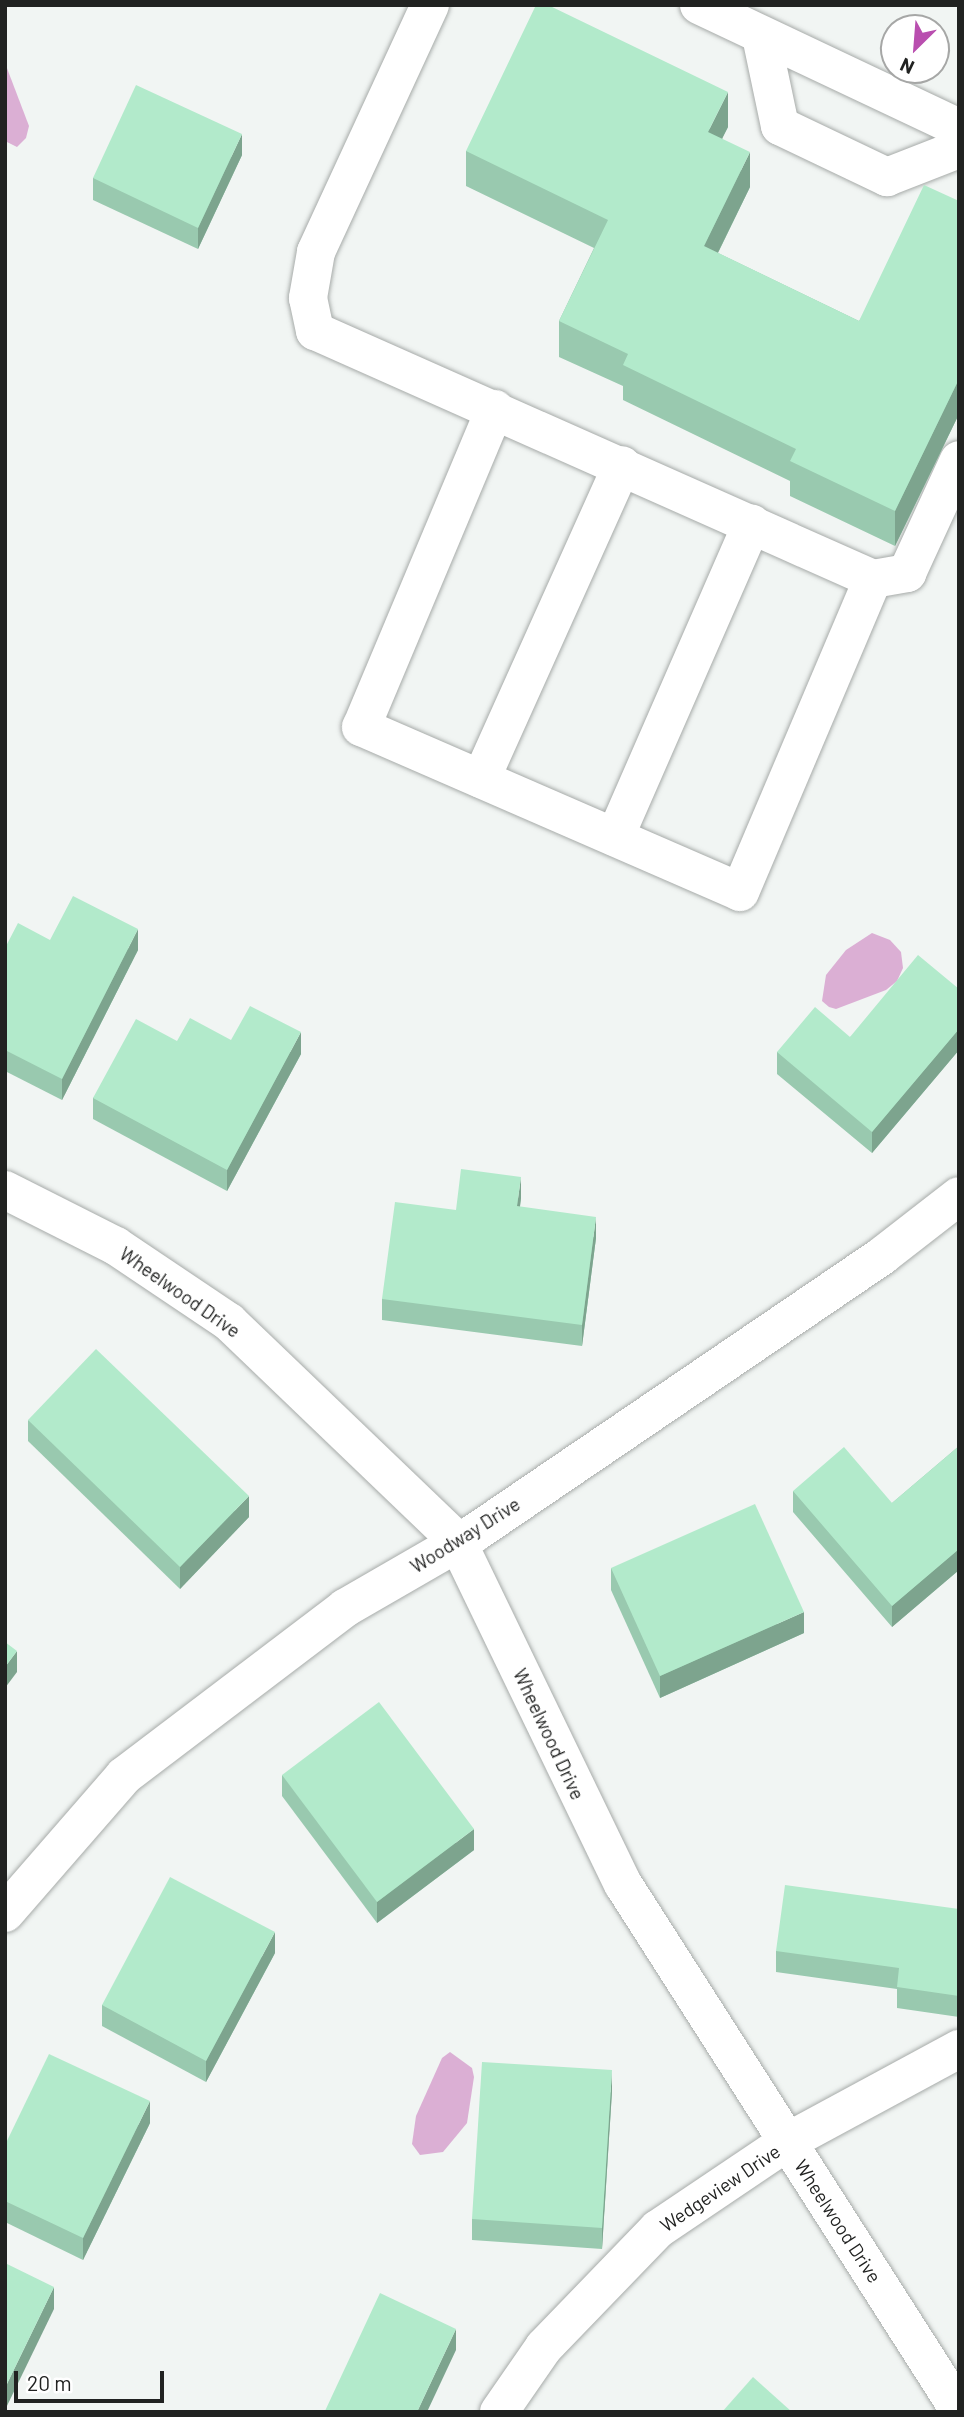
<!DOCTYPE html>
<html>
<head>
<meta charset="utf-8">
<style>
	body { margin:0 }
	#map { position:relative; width:964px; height:2417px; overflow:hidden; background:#f1f5f3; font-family:Barlow,sans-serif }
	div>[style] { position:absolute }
	.water>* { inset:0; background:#dbafd4 }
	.roads { filter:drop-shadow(0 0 2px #a7aba9) drop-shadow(0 0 2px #a7aba9) }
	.minor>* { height:38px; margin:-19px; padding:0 19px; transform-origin:19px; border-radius:19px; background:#fff }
	.wall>* { inset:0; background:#99c9af }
	.shaded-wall>* { inset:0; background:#7da48e }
	.building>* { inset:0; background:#b2eacb }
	span { translate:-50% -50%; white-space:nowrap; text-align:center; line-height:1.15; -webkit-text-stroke:6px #fff; paint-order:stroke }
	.street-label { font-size:19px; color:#212221 }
	.frame { position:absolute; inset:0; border:7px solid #212221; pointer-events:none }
	.north { position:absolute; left:880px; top:14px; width:70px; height:70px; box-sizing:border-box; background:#fff; border:2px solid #a6a7a6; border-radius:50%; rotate:205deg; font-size:19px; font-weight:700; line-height:28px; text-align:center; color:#212221 }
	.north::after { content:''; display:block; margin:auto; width:24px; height:32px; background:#b94eaf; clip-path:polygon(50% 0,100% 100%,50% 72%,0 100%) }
	.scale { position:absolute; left:14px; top:2371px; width:150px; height:32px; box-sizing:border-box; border:4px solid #212221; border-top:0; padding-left:9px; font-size:21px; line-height:24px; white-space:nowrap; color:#212221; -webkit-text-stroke:5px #fff; paint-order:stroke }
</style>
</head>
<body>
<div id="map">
	<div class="water">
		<i style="clip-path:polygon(5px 63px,29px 126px,26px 138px,17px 147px,5px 141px)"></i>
		<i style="clip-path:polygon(872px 933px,890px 940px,901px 952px,903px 968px,897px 981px,886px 990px,836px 1009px,829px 1007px,822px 1001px,826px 975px,846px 950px)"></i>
		<i style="clip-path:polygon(450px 2052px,472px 2068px,474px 2077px,467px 2123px,443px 2152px,420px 2155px,412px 2144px,416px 2116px,442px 2058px)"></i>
	</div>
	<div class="roads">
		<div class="minor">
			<i style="left:430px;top:5px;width:272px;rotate:114.8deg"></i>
			<i style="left:316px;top:252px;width:47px;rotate:99.9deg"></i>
			<i style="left:308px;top:298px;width:34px;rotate:78deg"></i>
			<i style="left:315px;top:331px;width:611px;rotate:23.96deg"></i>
			<i style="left:873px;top:579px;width:35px;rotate:-10deg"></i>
			<i style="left:907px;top:573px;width:124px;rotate:-65.3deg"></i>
			<i style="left:699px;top:5px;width:288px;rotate:25.3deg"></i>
			<i style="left:761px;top:36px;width:92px;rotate:78.1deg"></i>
			<i style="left:780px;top:126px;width:119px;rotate:25.5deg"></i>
			<i style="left:887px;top:177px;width:77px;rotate:-21.3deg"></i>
			<i style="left:495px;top:409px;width:345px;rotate:112.8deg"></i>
			<i style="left:361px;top:727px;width:413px;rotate:23.5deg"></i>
			<i style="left:740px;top:892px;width:340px;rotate:-67deg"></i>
			<i style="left:481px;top:779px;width:344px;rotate:-65.8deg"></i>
			<i style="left:615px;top:837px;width:342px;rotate:-66.4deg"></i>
			<i style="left:5px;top:1190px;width:124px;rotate:26.8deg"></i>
			<i style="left:116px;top:1246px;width:136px;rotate:33.9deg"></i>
			<i style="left:229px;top:1322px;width:316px;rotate:43.8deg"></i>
			<i style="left:457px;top:1541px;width:381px;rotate:64.2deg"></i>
			<i style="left:623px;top:1884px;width:624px;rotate:57.43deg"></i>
			<i style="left:5px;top:1913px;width:181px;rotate:-49deg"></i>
			<i style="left:124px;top:1776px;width:278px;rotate:-37.2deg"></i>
			<i style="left:345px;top:1608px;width:148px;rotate:-30deg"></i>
			<i style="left:473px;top:1534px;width:496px;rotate:-34.2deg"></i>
			<i style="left:883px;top:1255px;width:96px;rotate:-37.8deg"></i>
			<i style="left:499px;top:2412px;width:79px;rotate:-55.3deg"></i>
			<i style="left:544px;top:2347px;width:164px;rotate:-46deg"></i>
			<i style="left:658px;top:2229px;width:156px;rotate:-34deg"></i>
			<i style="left:787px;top:2142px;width:196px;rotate:-28.4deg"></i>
		</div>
	</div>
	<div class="wall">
		<i style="clip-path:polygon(728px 127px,722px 138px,750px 187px,718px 253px,859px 321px,959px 201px,959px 414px,895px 546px,790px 496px,790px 481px,623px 400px,623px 386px,559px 357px,559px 321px,594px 248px,466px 186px,466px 151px)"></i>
		<i style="clip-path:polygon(242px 155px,198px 249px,93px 200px,93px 178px)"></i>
		<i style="clip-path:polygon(50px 940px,138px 950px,62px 1100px,5px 1071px,5px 948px)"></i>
		<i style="clip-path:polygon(959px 989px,959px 1050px,872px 1153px,777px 1074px,777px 1052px,850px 1037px)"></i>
		<i style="clip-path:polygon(231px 1040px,301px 1054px,227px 1191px,93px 1119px,93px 1098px,177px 1041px)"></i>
		<i style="clip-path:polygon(521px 1198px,520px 1207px,596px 1238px,582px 1346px,382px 1320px,382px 1299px,456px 1210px)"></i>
		<i style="clip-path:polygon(28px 1420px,249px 1517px,180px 1589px,28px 1441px)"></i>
		<i style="clip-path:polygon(959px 1446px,959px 1570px,892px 1627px,793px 1512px,793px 1491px,892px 1503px)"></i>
		<i style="clip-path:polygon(611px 1568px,804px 1633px,660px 1698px,611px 1590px)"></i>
		<i style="clip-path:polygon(282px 1775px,474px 1850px,377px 1923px,282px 1796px)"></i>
		<i style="clip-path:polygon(959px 1909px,959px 2017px,897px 2008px,897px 1989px,776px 1972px,776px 1951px)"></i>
		<i style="clip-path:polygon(275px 1953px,206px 2082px,102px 2026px,102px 2005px)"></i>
		<i style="clip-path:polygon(612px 2091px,602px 2249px,472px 2240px,472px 2219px)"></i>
		<i style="clip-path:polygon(150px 2123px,83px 2260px,5px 2222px,5px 2145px)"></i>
	</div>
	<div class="shaded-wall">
		<i style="clip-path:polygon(728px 92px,728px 127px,708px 167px,708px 132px)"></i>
		<i style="clip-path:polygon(242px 134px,242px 155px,198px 249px,198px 228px)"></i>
		<i style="clip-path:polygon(750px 152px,750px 187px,704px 281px,704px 246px)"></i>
		<i style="clip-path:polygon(959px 379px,959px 414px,895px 546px,895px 511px)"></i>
		<i style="clip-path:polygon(138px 929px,138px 950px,62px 1100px,62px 1079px)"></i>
		<i style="clip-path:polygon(959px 1029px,959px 1050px,872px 1153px,872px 1132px)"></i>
		<i style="clip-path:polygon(301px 1032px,301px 1054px,227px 1191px,227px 1170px)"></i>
		<i style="clip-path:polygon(521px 1177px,521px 1198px,517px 1228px,517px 1206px)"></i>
		<i style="clip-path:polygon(596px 1217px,596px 1238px,582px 1346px,582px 1325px)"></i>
		<i style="clip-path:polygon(249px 1496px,249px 1517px,180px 1589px,180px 1567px)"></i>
		<i style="clip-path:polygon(959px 1549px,959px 1570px,892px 1627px,892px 1606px)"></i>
		<i style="clip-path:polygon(804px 1612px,804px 1633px,660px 1698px,660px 1676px)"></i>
		<i style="clip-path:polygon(17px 1651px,17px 1672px,5px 1688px,5px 1667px)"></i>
		<i style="clip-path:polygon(474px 1829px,474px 1850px,377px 1923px,377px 1902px)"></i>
		<i style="clip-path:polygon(275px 1932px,275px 1953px,206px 2082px,206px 2061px)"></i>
		<i style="clip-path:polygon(612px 2070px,612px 2091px,602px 2249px,602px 2228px)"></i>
		<i style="clip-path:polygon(150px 2101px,150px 2123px,83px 2260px,83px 2238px)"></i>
		<i style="clip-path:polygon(54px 2287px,54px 2309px,5px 2410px,5px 2388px)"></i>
		<i style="clip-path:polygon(456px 2329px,456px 2350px,427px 2412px,417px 2412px)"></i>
	</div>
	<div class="building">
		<i style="clip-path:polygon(536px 5px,548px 5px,728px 92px,708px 132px,750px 152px,704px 246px,859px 321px,924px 185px,959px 201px,959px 379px,895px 511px,790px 461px,796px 449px,623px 365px,628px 354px,559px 321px,608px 220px,466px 151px)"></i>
		<i style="clip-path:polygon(136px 85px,242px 134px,198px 228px,93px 178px)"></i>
		<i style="clip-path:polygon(73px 896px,138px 929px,62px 1079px,5px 1050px,5px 948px,18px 923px,50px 940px)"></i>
		<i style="clip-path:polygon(918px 955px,959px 989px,959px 1029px,872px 1132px,777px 1052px,815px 1007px,850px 1037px)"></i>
		<i style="clip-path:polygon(250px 1006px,301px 1032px,227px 1170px,93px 1098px,136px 1019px,177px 1041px,190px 1018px,231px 1040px)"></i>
		<i style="clip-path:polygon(461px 1169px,521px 1177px,517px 1206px,596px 1217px,582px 1325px,382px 1299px,395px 1202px,456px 1210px)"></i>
		<i style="clip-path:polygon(96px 1349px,249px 1496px,180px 1567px,28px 1420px)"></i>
		<i style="clip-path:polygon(959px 1446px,959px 1549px,892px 1606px,793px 1491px,844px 1447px,892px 1503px)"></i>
		<i style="clip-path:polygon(755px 1504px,804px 1612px,660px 1676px,611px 1568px)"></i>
		<i style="clip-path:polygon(5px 1642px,17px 1651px,5px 1667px)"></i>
		<i style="clip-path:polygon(379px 1702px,474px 1829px,377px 1902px,282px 1775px)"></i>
		<i style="clip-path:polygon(170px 1877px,275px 1932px,206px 2061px,102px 2005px)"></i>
		<i style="clip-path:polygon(785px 1885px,959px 1909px,959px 1996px,897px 1987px,899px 1968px,776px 1951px)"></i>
		<i style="clip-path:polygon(49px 2054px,150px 2101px,83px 2238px,5px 2201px,5px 2145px)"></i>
		<i style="clip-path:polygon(482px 2062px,612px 2070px,602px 2228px,472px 2219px)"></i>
		<i style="clip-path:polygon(5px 2263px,54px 2287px,5px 2388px)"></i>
		<i style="clip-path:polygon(380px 2293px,456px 2329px,417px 2412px,327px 2412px,325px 2411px)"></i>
		<i style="clip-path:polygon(753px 2377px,792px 2412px,722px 2412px)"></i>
	</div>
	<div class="street-label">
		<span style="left:180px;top:1292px;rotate:35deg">Wheelwood Drive</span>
		<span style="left:465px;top:1535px;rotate:-32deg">Woodway Drive</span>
		<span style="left:549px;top:1734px;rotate:65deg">Wheelwood Drive</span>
		<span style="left:720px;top:2188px;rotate:-34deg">Wedgeview Drive</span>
		<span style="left:838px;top:2221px;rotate:57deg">Wheelwood Drive</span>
	</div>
	<div class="frame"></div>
	<div class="north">N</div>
	<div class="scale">20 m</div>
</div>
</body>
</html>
